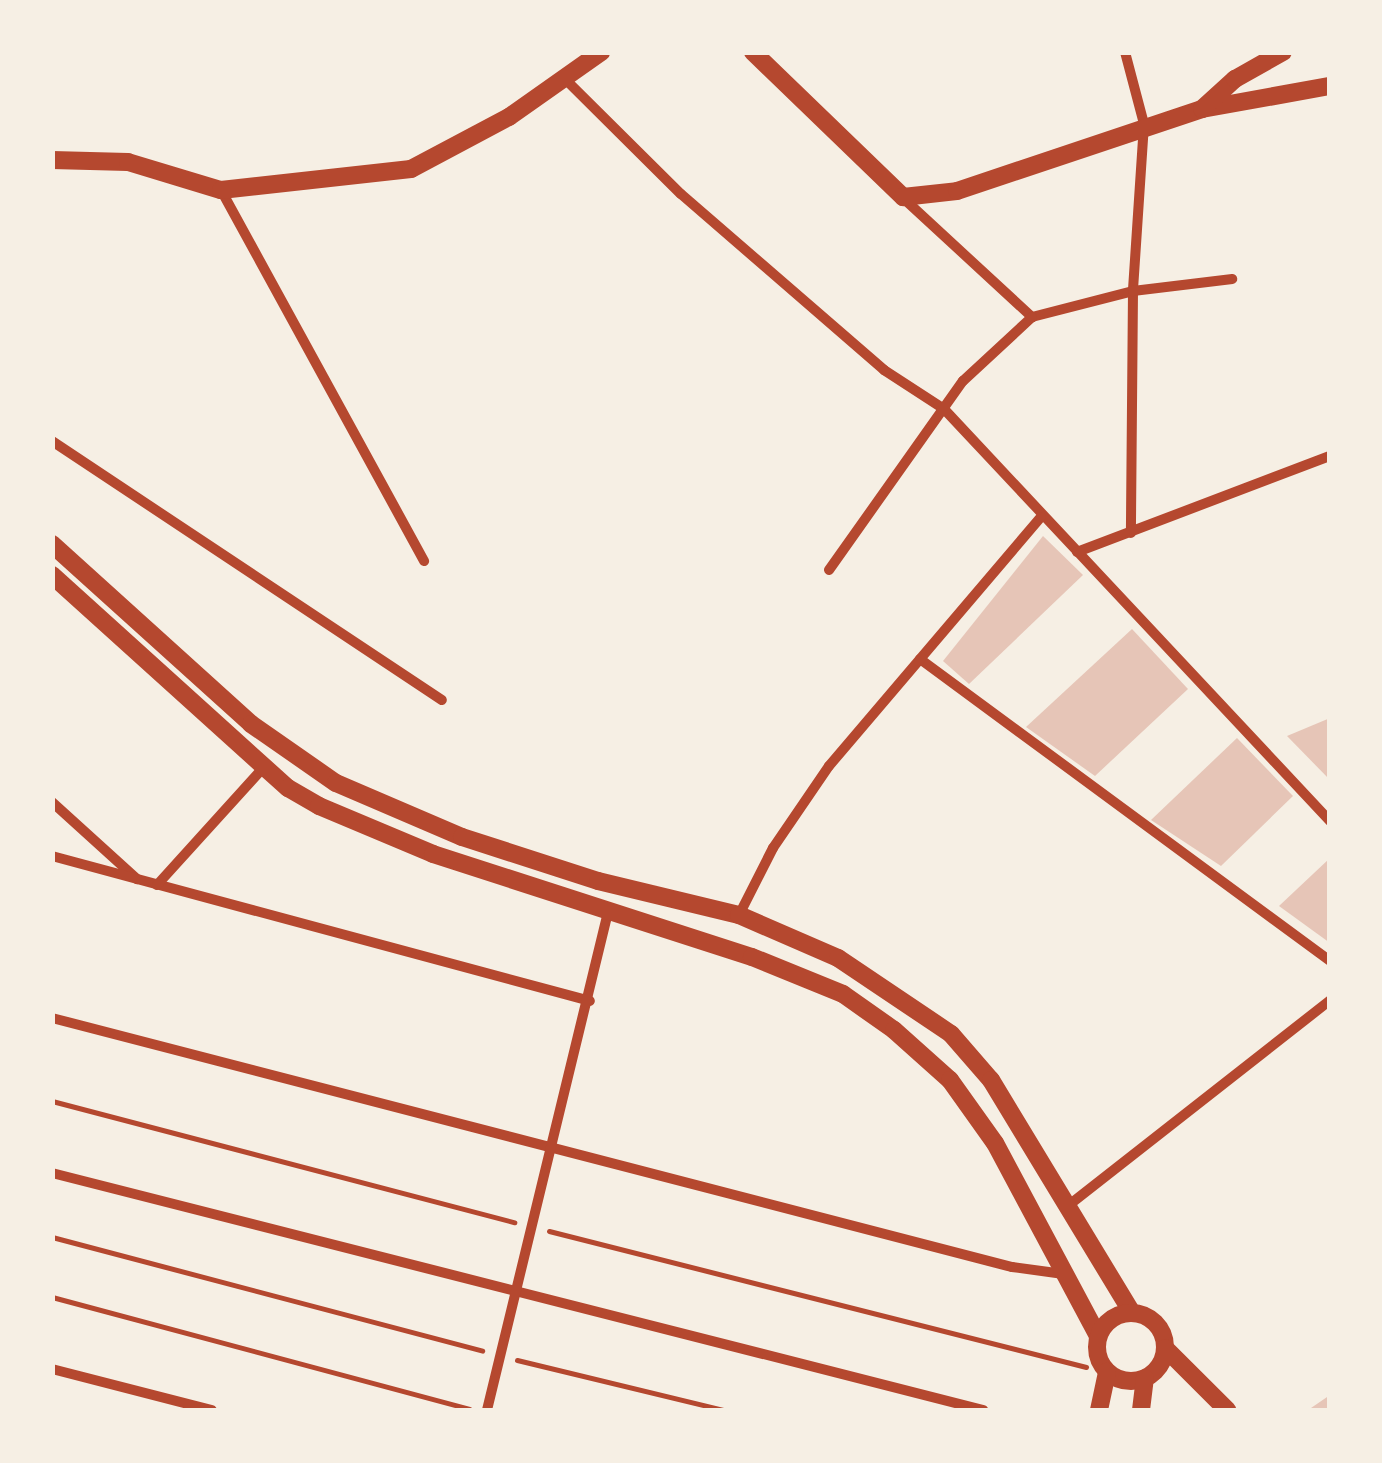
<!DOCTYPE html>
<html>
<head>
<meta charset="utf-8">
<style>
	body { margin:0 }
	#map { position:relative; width:1382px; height:1463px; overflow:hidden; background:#f6efe4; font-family:"Sofia Sans Condensed",sans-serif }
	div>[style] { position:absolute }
	.building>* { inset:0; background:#e6c5b7 }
	.path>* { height:5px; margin:-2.5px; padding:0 2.5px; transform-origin:2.5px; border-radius:2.5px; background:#b5482f }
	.minor>* { height:10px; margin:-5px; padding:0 5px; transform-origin:5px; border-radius:5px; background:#b5482f }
	.tertiary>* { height:18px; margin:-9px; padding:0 9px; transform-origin:9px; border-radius:9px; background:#b5482f }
	.tertiary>.ring { margin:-9px; padding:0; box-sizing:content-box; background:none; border:18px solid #b5482f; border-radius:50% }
	span { translate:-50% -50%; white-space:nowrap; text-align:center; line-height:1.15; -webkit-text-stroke:8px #f6efe4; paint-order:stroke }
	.frame { position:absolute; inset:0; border:55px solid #f6efe4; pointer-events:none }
</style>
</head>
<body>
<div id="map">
	<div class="building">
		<i style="clip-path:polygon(1043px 536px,1083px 575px,969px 684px,943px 661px)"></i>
		<i style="clip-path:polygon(1132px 629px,1188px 689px,1095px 776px,1026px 727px)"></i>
		<i style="clip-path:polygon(1330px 718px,1330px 780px,1287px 736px)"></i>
		<i style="clip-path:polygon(1237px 738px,1293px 796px,1221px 866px,1151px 820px)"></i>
		<i style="clip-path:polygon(1330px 858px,1330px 943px,1279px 906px)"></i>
		<i style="clip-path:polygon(1330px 1395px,1330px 1410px,1311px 1408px)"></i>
	</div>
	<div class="path">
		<i style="left:52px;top:1101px;width:478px;rotate:14.7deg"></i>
		<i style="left:549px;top:1231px;width:554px;rotate:14.21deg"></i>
		<i style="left:52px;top:1237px;width:445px;rotate:14.8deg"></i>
		<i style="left:52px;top:1297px;width:432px;rotate:15deg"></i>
		<i style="left:517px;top:1360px;width:212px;rotate:13.6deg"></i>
	</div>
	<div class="minor">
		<i style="left:1125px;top:52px;width:74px;rotate:75.2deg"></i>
		<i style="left:1144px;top:124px;width:167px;rotate:93.8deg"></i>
		<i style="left:1133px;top:291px;width:242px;rotate:90.5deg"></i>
		<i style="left:565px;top:79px;width:163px;rotate:44.8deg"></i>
		<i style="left:681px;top:194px;width:269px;rotate:40.9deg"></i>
		<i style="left:884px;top:370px;width:72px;rotate:33deg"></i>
		<i style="left:944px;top:409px;width:565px;rotate:46.87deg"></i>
		<i style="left:221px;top:190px;width:423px;rotate:61.3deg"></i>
		<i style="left:903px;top:198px;width:176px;rotate:42.7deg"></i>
		<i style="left:1032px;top:317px;width:104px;rotate:-14.4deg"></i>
		<i style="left:1133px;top:291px;width:100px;rotate:-6.9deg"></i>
		<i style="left:52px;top:441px;width:468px;rotate:33.6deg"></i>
		<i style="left:1077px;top:552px;width:271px;rotate:-20.8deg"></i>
		<i style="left:829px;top:570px;width:232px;rotate:-54.7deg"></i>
		<i style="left:963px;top:381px;width:94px;rotate:-42.8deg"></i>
		<i style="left:920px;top:659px;width:509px;rotate:36.37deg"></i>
		<i style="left:52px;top:802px;width:115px;rotate:42.2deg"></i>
		<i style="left:52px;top:856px;width:557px;rotate:15.08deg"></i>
		<i style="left:157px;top:885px;width:159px;rotate:-47.8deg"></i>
		<i style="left:739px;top:915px;width:75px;rotate:-63.1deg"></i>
		<i style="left:773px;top:848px;width:99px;rotate:-55.7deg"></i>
		<i style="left:829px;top:766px;width:327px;rotate:-49.6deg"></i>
		<i style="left:52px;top:1018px;width:992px;rotate:14.54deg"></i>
		<i style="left:1012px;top:1267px;width:52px;rotate:7.7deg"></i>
		<i style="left:52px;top:1173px;width:961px;rotate:14.28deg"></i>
		<i style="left:1069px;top:1205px;width:332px;rotate:-38.1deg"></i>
		<i style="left:52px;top:1369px;width:165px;rotate:14.4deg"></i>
		<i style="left:487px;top:1410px;width:512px;rotate:-76.34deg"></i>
	</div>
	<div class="tertiary">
		<i style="left:753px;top:52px;width:209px;rotate:44deg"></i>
		<i style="left:903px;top:197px;width:54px;rotate:-6.3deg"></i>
		<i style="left:957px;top:191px;width:258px;rotate:-18.5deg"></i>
		<i style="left:1202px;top:109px;width:130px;rotate:-10.2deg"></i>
		<i style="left:1202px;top:109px;width:45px;rotate:-42.3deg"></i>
		<i style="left:1235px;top:79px;width:55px;rotate:-29.4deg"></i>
		<i style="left:52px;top:160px;width:76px;rotate:1.5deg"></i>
		<i style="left:128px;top:162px;width:97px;rotate:16.8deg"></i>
		<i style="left:221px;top:190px;width:191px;rotate:-6.3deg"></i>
		<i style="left:411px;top:169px;width:111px;rotate:-28deg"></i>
		<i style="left:509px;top:117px;width:113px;rotate:-35.2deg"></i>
		<i style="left:52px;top:544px;width:268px;rotate:42.1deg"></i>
		<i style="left:251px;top:724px;width:103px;rotate:34.8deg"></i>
		<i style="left:336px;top:783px;width:137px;rotate:23.2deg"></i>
		<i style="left:462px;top:837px;width:143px;rotate:17.9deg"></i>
		<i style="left:598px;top:881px;width:145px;rotate:13.6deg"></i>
		<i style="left:739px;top:915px;width:108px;rotate:23.5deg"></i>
		<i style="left:838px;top:958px;width:136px;rotate:33.9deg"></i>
		<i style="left:951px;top:1034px;width:61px;rotate:49deg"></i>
		<i style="left:991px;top:1080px;width:272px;rotate:58.8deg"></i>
		<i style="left:52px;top:575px;width:318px;rotate:42.1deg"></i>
		<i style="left:288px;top:788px;width:36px;rotate:30deg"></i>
		<i style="left:319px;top:806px;width:124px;rotate:22.8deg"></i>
		<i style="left:433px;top:854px;width:335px;rotate:17.9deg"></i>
		<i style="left:752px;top:957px;width:98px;rotate:22.1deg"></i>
		<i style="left:843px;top:994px;width:62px;rotate:35.2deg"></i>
		<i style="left:894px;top:1030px;width:75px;rotate:41.8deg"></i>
		<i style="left:950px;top:1080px;width:77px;rotate:54.5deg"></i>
		<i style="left:995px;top:1143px;width:219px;rotate:61.9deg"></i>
		<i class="ring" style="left:1097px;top:1313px;width:50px;height:50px"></i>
		<i style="left:1165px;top:1348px;width:88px;rotate:45deg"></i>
		<i style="left:1099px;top:1410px;width:39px;rotate:-78deg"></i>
		<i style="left:1141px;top:1410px;width:32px;rotate:-83deg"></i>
	</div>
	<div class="frame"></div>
</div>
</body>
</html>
